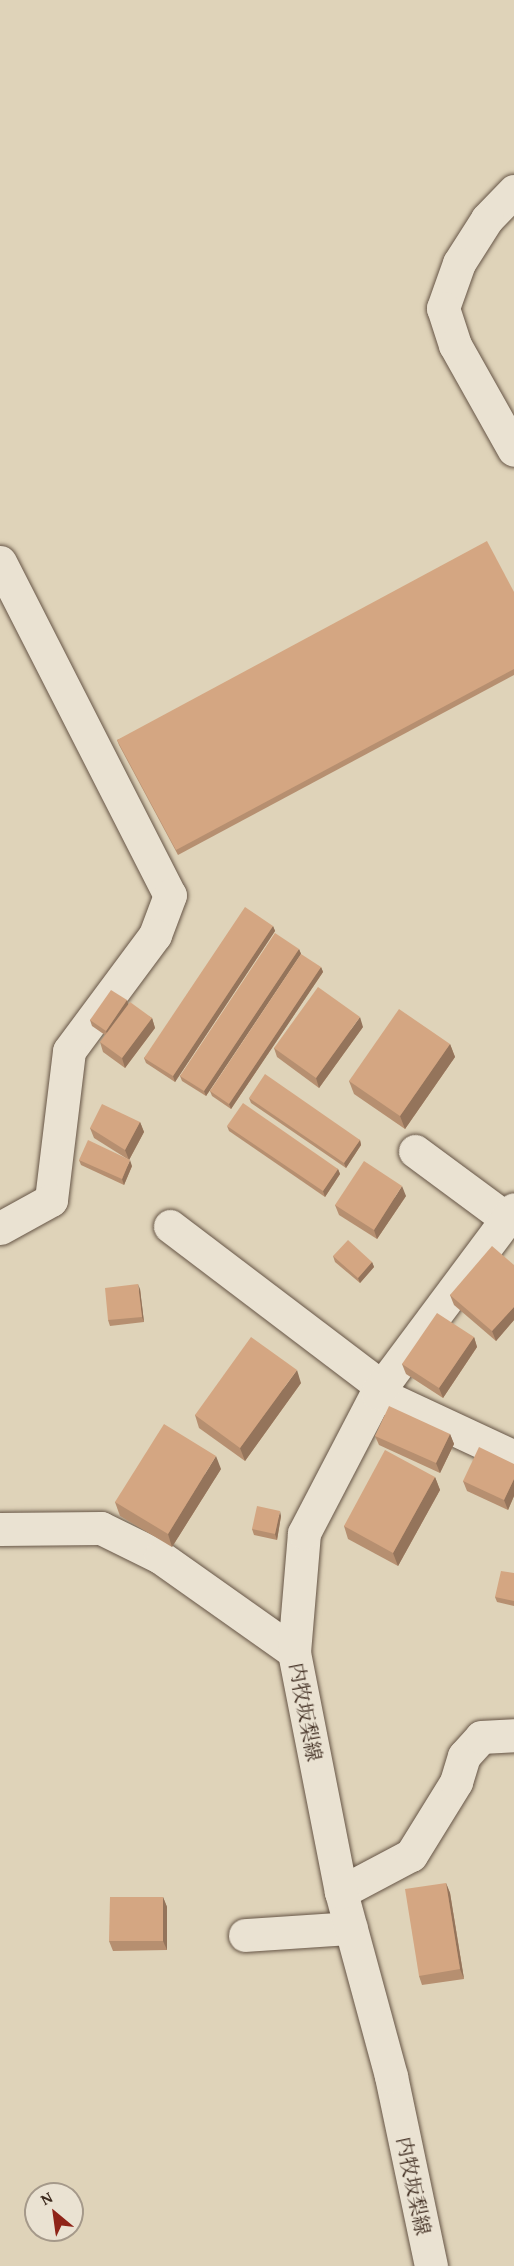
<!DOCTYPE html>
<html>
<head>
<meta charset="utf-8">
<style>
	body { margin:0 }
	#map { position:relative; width:514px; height:2266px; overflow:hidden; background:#dfd3b9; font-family:"Gentium Book Plus","Noto Serif JP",serif }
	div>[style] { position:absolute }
	.roads { filter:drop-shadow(0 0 2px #665546) drop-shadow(0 0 2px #665546) }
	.street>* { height:33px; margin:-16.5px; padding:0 16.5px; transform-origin:16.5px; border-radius:16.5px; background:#eae2d2 }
	.secondary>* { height:33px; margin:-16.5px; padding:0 16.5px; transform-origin:16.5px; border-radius:16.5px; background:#eae2d2 }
	.wall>* { inset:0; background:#b68f70 }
	.shaded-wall>* { inset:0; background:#94745b }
	.building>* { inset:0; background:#d4a682 }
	span { translate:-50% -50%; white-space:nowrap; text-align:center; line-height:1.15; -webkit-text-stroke:5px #eae2d2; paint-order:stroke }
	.street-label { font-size:20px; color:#3e2b1f }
	.north { position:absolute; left:24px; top:2182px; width:60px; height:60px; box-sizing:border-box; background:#eae2d2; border:2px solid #a5998a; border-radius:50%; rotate:331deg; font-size:16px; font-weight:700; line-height:24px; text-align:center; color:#3e2b1f }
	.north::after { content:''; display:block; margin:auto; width:21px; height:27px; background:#8f2418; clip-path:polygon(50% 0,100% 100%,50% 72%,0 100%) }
</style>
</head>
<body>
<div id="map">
	<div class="roads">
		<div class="street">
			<i style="left:514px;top:191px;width:39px;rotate:134deg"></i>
			<i style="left:487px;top:219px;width:52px;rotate:122.5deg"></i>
			<i style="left:459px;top:263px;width:48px;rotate:109.6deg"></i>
			<i style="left:443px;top:308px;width:39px;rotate:72deg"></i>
			<i style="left:455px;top:345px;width:120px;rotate:60.7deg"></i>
			<i style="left:0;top:562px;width:374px;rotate:63deg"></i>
			<i style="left:170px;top:895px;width:43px;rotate:110.6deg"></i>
			<i style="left:155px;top:935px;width:144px;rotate:126.6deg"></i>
			<i style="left:69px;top:1051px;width:150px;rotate:96.9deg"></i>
			<i style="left:51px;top:1200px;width:58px;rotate:151.2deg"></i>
			<i style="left:415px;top:1151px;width:114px;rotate:36.5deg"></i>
			<i style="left:170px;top:1226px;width:266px;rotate:37.2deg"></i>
			<i style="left:377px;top:1393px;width:151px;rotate:25deg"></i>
			<i style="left:0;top:1529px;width:101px;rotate:-0.6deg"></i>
			<i style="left:101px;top:1528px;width:66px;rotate:26.2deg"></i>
			<i style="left:160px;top:1557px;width:164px;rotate:35.3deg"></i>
			<i style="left:341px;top:1892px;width:79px;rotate:-27.9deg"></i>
			<i style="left:411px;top:1855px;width:86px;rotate:-58.3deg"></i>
			<i style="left:456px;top:1782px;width:27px;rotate:-73deg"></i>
			<i style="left:464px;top:1756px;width:25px;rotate:-48deg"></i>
			<i style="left:481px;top:1737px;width:33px;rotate:-3deg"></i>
			<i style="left:245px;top:1935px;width:106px;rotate:-3.8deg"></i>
		</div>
		<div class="secondary">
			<i style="left:431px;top:2266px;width:194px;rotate:-101.9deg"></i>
			<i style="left:391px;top:2076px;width:191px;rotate:-105.2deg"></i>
			<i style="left:341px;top:1892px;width:245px;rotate:-101.1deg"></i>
			<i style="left:294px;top:1652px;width:119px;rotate:-85.2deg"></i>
			<i style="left:304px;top:1533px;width:158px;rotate:-62.5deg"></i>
			<i style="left:377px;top:1393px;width:229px;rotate:-53.3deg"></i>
		</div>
	</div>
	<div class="wall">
		<i style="clip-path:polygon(514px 592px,514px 675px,178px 855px,119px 745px,117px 740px)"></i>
		<i style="clip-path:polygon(273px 926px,275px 931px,175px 1082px,146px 1063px,144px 1058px)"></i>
		<i style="clip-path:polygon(299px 949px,301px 954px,206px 1096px,182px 1081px,180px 1076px)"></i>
		<i style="clip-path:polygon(321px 967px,323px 972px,231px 1109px,212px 1096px,210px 1091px)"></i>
		<i style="clip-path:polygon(127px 1000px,128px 1005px,152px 1018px,155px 1028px,125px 1068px,103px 1052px,100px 1042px,105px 1035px,92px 1026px,90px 1020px)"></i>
		<i style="clip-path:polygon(363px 1027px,319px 1088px,277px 1057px,274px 1048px)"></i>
		<i style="clip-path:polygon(450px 1044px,455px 1057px,405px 1129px,354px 1094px,349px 1081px)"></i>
		<i style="clip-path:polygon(249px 1098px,360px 1140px,361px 1145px,346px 1168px,251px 1103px)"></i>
		<i style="clip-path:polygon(140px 1122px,144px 1132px,129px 1160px,94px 1138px,90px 1128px)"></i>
		<i style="clip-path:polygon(227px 1126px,338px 1169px,340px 1174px,325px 1197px,229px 1131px)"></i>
		<i style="clip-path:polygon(79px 1160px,132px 1166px,124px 1185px,81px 1165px)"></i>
		<i style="clip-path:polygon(406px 1196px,377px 1239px,339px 1215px,335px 1205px)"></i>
		<i style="clip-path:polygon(333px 1256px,372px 1262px,374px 1267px,360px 1283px,335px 1262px)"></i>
		<i style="clip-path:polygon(514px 1265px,514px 1320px,496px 1341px,454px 1305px,450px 1295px)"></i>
		<i style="clip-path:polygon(140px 1289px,144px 1322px,110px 1326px,108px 1320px)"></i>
		<i style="clip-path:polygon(474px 1337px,477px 1347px,443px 1398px,406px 1374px,402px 1364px)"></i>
		<i style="clip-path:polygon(301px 1383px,245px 1461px,199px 1428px,195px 1415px)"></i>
		<i style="clip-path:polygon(450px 1434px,454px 1444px,440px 1473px,379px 1445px,375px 1436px)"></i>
		<i style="clip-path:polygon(514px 1464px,514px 1496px,508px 1510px,467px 1491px,463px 1481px)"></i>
		<i style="clip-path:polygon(221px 1469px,172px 1547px,120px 1516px,115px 1502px)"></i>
		<i style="clip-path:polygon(435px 1477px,440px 1490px,398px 1566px,348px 1539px,344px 1526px)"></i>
		<i style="clip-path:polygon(281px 1516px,277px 1540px,254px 1535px,252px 1529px)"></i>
		<i style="clip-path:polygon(514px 1573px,514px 1606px,497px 1602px,495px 1597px)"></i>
		<i style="clip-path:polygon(446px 1883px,450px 1893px,464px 1979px,422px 1985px,419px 1976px)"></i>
		<i style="clip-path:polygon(163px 1897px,167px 1907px,167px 1950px,113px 1951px,109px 1941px)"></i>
	</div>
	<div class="shaded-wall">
		<i style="clip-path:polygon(273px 926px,275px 931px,175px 1082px,173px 1076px)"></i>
		<i style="clip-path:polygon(299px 949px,301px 954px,206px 1096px,204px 1091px)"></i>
		<i style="clip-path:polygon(321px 967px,323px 972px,231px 1109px,229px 1104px)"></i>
		<i style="clip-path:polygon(127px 1000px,129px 1006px,108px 1036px,106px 1031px)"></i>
		<i style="clip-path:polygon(360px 1017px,363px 1027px,319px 1088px,316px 1078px)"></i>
		<i style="clip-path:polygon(152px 1018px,155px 1028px,125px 1068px,122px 1058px)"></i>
		<i style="clip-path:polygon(450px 1044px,455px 1057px,405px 1129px,400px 1116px)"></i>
		<i style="clip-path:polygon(140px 1122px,144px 1132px,129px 1160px,125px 1150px)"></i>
		<i style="clip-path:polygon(360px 1140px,361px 1145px,346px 1168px,344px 1163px)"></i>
		<i style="clip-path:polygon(130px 1160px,132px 1166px,124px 1185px,122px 1179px)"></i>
		<i style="clip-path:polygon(338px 1169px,340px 1174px,325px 1197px,323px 1191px)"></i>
		<i style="clip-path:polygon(402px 1186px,406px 1196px,377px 1239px,374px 1230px)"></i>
		<i style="clip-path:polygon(372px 1262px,374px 1267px,360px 1283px,358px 1278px)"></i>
		<i style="clip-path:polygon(138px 1284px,140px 1289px,144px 1322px,142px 1317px)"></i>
		<i style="clip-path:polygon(514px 1307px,514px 1320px,496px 1341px,492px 1331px)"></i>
		<i style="clip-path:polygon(474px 1337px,477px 1347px,443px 1398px,439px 1388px)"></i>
		<i style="clip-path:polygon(297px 1370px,301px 1383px,245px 1461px,240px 1448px)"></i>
		<i style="clip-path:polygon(450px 1434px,454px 1444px,440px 1473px,436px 1463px)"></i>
		<i style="clip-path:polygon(216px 1456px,221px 1469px,172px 1547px,168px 1534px)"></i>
		<i style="clip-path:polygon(435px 1477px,440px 1490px,398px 1566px,393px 1553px)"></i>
		<i style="clip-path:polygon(514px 1479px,514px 1496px,508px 1510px,504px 1500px)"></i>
		<i style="clip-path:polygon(280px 1511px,281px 1516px,277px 1540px,275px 1534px)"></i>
		<i style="clip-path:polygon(446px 1883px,450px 1893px,464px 1979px,460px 1969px)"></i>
		<i style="clip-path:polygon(163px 1897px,167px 1907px,167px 1950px,163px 1941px)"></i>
	</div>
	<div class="building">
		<i style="clip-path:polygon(487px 541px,514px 592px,514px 669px,176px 850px,117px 740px)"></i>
		<i style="clip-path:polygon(245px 907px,273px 926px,173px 1076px,144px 1058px)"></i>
		<i style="clip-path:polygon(275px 933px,299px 949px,204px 1091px,180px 1076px)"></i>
		<i style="clip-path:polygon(301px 954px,321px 967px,229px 1104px,210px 1091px)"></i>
		<i style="clip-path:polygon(318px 987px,360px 1017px,316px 1078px,274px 1048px)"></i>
		<i style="clip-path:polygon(111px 990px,127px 1000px,106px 1031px,90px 1020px)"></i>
		<i style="clip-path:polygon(130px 1002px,152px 1018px,122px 1058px,100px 1042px)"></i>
		<i style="clip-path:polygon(399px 1009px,450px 1044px,400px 1116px,349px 1081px)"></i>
		<i style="clip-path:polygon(265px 1074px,360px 1140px,344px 1163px,249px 1098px)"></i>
		<i style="clip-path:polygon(243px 1103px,338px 1169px,323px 1191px,227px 1126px)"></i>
		<i style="clip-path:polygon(102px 1104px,140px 1122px,125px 1150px,90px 1128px)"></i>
		<i style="clip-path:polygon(88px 1140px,130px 1160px,122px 1179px,79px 1160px)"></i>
		<i style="clip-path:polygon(364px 1161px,402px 1186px,374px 1230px,335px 1205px)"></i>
		<i style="clip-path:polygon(348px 1240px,372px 1262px,358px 1278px,333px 1256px)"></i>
		<i style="clip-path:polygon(492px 1246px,514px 1265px,514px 1307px,492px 1331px,450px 1295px)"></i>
		<i style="clip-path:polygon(138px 1284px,142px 1317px,108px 1320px,105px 1288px)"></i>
		<i style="clip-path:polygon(437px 1313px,474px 1337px,439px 1388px,402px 1364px)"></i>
		<i style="clip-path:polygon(251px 1337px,297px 1370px,240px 1448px,195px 1415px)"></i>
		<i style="clip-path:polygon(389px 1406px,450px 1434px,436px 1463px,375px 1436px)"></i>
		<i style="clip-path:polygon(164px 1424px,216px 1456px,168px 1534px,115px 1502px)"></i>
		<i style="clip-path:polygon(479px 1447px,514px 1464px,514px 1479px,504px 1500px,463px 1481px)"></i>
		<i style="clip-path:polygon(385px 1450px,435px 1477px,393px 1553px,344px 1526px)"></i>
		<i style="clip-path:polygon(257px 1506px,280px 1511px,275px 1534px,252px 1529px)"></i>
		<i style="clip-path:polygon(501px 1571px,514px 1573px,514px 1601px,495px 1597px)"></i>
		<i style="clip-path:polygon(446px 1883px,460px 1969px,419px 1976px,405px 1889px)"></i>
		<i style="clip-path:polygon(110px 1897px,163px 1897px,163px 1941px,109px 1941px)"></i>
	</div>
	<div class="street-label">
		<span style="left:306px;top:1712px;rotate:79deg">内牧坂梨線</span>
		<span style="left:414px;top:2186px;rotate:78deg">内牧坂梨線</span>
	</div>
	<div class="north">N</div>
</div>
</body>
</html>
